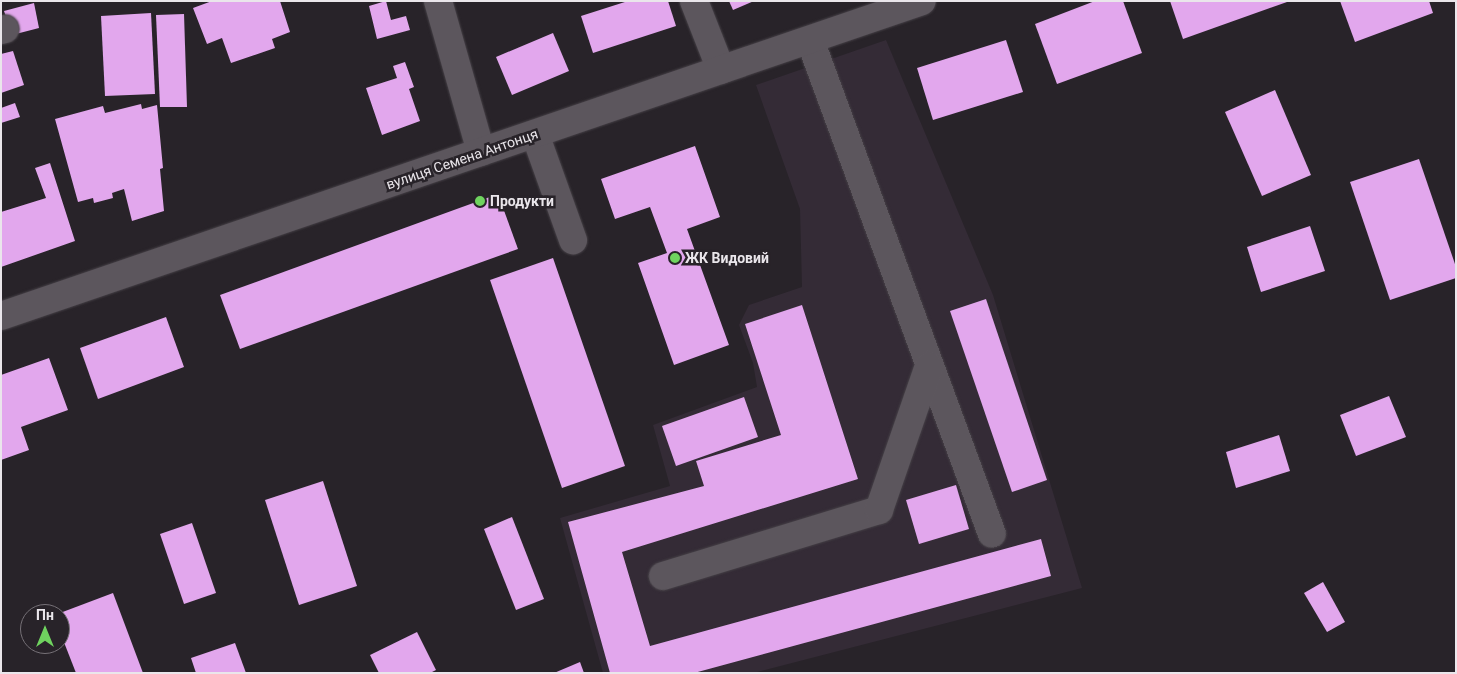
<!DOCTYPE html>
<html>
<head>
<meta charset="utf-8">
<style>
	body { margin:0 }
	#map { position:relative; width:1457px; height:674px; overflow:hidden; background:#282329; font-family:Roboto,sans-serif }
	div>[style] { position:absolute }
	.built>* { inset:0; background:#342b36 }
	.building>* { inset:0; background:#e2a7ed }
	.roads { filter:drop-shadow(0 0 1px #454046) drop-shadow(0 0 1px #454046) }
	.minor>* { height:28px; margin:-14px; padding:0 14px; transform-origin:14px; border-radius:14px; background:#5c565d }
	.dots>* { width:14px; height:14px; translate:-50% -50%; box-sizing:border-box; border:2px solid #282329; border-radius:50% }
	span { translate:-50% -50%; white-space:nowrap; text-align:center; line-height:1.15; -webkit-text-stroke:5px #282329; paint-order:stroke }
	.street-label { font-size:14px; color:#eae6eb }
	.poi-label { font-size:14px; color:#eae6eb; font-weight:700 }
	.left { translate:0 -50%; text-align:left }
	.frame { position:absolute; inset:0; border:2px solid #eae6eb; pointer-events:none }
	.north { position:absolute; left:20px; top:604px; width:50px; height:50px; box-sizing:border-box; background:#282329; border:1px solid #767177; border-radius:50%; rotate:0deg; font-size:14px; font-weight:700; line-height:20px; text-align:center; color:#eae6eb }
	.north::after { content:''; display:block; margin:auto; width:18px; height:22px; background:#6fd35f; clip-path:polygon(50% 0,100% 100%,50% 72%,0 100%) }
</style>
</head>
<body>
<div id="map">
	<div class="built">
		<i style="clip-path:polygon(886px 40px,993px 295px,1082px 588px,753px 673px,603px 673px,560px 518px,670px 486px,653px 425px,757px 387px,753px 363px,739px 325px,749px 305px,802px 287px,800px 209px,756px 85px)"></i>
	</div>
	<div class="building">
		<i style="clip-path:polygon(212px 1px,280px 1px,290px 32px,272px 39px,275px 48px,231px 63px,222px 38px,207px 44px,193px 8px)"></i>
		<i style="clip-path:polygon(386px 1px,391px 20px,406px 16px,410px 30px,377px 39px,369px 6px)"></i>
		<i style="clip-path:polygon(628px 1px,668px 1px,676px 26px,593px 53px,581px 16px)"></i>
		<i style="clip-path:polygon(729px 1px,754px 1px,733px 10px)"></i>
		<i style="clip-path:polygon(1095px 1px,1123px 1px,1142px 53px,1057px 84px,1035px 24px)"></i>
		<i style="clip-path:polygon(1170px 1px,1287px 1px,1287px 2px,1183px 39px)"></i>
		<i style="clip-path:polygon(1340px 1px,1429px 1px,1433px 13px,1355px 42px)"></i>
		<i style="clip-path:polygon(34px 3px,39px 28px,12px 35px,4px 11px)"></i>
		<i style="clip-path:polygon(151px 13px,155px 94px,105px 96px,101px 16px)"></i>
		<i style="clip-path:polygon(184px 14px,187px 107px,160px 107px,156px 15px)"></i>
		<i style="clip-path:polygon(553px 33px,569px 71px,512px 95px,496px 57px)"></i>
		<i style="clip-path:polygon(1006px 40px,1023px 92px,933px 120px,917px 68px)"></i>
		<i style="clip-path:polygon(13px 51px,24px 85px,1px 93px,1px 54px)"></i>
		<i style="clip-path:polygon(405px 62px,414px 87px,409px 89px,420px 121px,382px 135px,366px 88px,397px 78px,393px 66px)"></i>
		<i style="clip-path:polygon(1275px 90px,1311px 175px,1262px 196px,1225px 112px)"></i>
		<i style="clip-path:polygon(15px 103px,20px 117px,1px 123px,1px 108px)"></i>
		<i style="clip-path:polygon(141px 104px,142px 109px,157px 105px,163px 168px,160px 169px,164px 211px,132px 221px,124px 189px,112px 193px,113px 198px,94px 203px,93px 198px,78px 202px,55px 119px,103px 106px,105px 113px)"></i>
		<i style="clip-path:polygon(695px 146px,720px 217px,687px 229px,729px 345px,674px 365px,638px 263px,667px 253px,650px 207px,615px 219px,601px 179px)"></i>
		<i style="clip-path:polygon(1419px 159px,1456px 267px,1456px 278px,1390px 300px,1350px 182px)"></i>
		<i style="clip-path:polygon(50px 163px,75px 241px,1px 267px,1px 212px,46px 198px,35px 168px)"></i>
		<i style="clip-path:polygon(498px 194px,518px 249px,240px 349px,220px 295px)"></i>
		<i style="clip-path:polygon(1310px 226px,1325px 271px,1261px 292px,1247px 247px)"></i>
		<i style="clip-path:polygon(553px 258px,625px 466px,562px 488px,490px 280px)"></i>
		<i style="clip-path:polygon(986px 299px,1047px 480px,1012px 492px,950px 311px)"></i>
		<i style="clip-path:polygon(802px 305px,858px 479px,622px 552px,650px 646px,1041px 539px,1051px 576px,694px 673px,610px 673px,568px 522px,704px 486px,696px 461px,781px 435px,745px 324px)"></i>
		<i style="clip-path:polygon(166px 317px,184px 367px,98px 399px,80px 348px)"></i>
		<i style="clip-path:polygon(49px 358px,68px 410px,21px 427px,29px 450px,1px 460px,1px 375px)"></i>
		<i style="clip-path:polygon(1389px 396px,1406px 437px,1356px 456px,1340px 415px)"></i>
		<i style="clip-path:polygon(744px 397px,758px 437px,676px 466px,662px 426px)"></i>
		<i style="clip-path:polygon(1279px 435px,1290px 471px,1236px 488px,1226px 452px)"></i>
		<i style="clip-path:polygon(323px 481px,357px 586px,299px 605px,265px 500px)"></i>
		<i style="clip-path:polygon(956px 485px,969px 529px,919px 544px,906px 500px)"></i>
		<i style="clip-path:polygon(512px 517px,544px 599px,516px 610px,484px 529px)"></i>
		<i style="clip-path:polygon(192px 523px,216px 593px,184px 604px,160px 534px)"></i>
		<i style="clip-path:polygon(1323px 582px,1345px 622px,1327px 632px,1304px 593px)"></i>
		<i style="clip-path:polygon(113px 593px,143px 673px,76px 673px,60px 632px,60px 613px)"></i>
		<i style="clip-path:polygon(417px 632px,436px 670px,430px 673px,379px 673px,370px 655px)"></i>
		<i style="clip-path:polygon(235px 643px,246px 673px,196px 673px,191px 658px)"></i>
		<i style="clip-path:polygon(580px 662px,584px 673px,554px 673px)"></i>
	</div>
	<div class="roads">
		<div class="minor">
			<i style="left:438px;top:1px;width:157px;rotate:74.1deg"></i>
			<i style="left:694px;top:1px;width:74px;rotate:68.6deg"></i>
			<i style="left:1px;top:30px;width:4px;rotate:-14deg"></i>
			<i style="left:810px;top:40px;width:526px;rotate:69.78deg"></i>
			<i style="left:535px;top:134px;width:113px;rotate:70.3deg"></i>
			<i style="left:1px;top:316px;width:973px;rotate:-18.88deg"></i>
			<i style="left:663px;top:576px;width:226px;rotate:-17deg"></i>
			<i style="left:879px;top:510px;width:152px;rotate:-70.9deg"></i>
		</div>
	</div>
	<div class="dots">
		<i style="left:480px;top:201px;background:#6fd35f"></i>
		<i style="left:675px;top:258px;background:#6fd35f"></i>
	</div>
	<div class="street-label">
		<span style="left:462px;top:159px;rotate:-19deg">вулиця Семена Антонця</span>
	</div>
	<div class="poi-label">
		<span class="left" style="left:490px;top:201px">Продукти</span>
		<span class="left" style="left:685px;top:258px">ЖК Видовий</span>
	</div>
	<div class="frame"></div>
	<div class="north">Пн</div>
</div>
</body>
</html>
